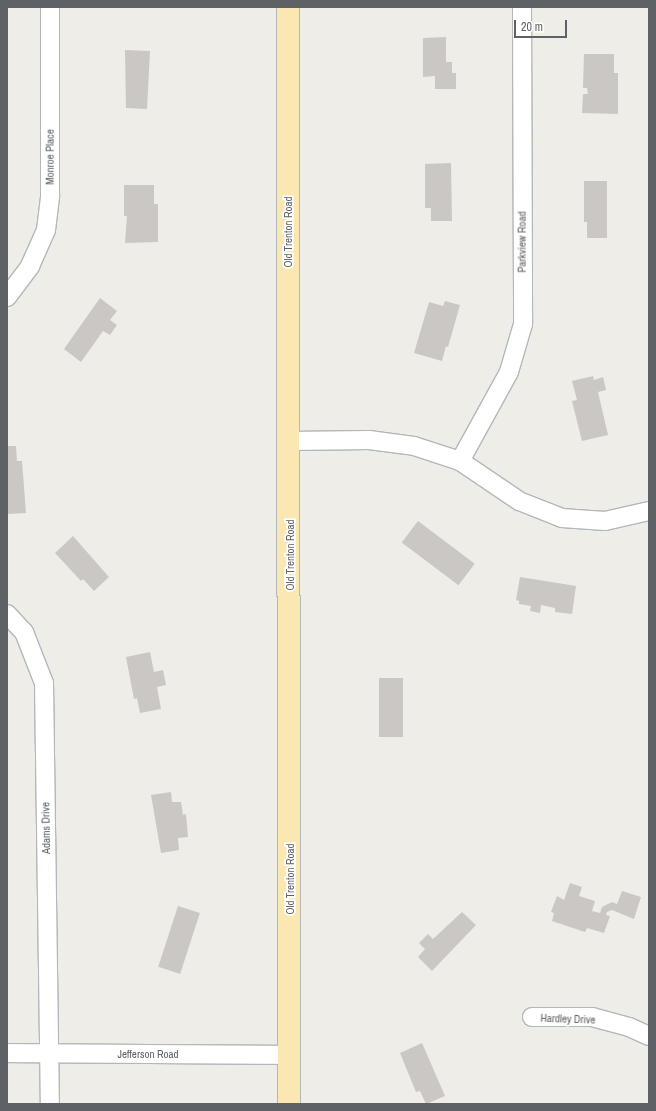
<!DOCTYPE html>
<style>
body{margin:0}
#map{position:relative;width:656px;height:1111px;overflow:hidden;background:#efede7;font-family:"Archivo Narrow",sans-serif}
div>[style]{position:absolute}
[style*='--x']{left:calc(var(--x)*1px);top:calc(var(--y)*1px);width:calc(var(--w)*1px);rotate:calc(var(--a)*1deg)}
.building>*{inset:0;background:#cbc7c4;transform-origin:0 0}
.roads{filter:drop-shadow(1px 0 #b4b7ba) drop-shadow(-1px 0 #b4b7ba) drop-shadow(0 1px #b4b7ba) drop-shadow(0 -1px #b4b7ba)}
.minor>*{height:18px;margin:-9px;padding:0 9px;transform-origin:9px;border-radius:9px;background:#fff}
.major>*{height:22px;margin:-11px;padding:0 11px;transform-origin:11px;border-radius:11px;background:#fae7b1}
span{translate:-50% -50%;white-space:nowrap;text-align:center;line-height:1.15;-webkit-text-stroke:3.5px #fff;paint-order:stroke}
.street-label{font-size:11px;color:#5e6266}
.frame{position:absolute;inset:0;border:8px solid #5e6266;pointer-events:none}
.scale{position:absolute;left:514px;top:20px;width:53px;height:18px;box-sizing:border-box;border:2px solid #5e6266;border-top:0;padding-left:5px;font-size:12px;line-height:14px;white-space:nowrap;color:#5e6266;-webkit-text-stroke:3px #fff;paint-order:stroke}
</style>
<div id="map">
<div class="building">
<i style="clip-path:polygon(446px 37px,446px 62px,452px 62px,452px 73px,456px 73px,456px 89px,435px 89px,435px 76px,423px 77px,423px 38px)"></i>
<i style="clip-path:polygon(125px 50px,150px 51px,147px 109px,126px 108px)"></i>
<i style="clip-path:polygon(584px 54px,614px 54px,614px 73px,618px 73px,618px 114px,582px 113px,583px 94px,588px 94px,587px 88px,583px 88px)"></i>
<i style="clip-path:polygon(451px 163px,452px 221px,431px 221px,431px 208px,425px 208px,425px 164px)"></i>
<i style="clip-path:polygon(584px 181px,607px 181px,607px 238px,587px 238px,587px 222px,584px 222px)"></i>
<i style="clip-path:polygon(124px 185px,154px 185px,154px 204px,158px 204px,158px 242px,125px 243px,127px 216px,124px 216px)"></i>
<i style="clip-path:polygon(100px 298px,117px 311px,110px 320px,117px 325px,110px 335px,103px 331px,81px 362px,64px 349px)"></i>
<i style="clip-path:polygon(445px 301px,460px 305px,448px 347px,446px 346px,442px 361px,414px 353px,429px 302px,443px 306px)"></i>
<i style="clip-path:polygon(593px 376px,594px 380px,603px 377px,606px 390px,598px 392px,608px 435px,582px 441px,572px 401px,577px 400px,572px 381px)"></i>
<i style="clip-path:polygon(7px 446px,16px 446px,17px 461px,22px 461px,26px 513px,7px 514px)"></i>
<i style="left:418px;top:521px;width:71px;height:27px;rotate:37deg"></i>
<i style="clip-path:polygon(73px 536px,109px 577px,94px 591px,83px 579px,81px 581px,55px 553px)"></i>
<i style="clip-path:polygon(520px 577px,576px 586px,572px 614px,555px 612px,555px 608px,541px 605px,540px 613px,530px 611px,531px 606px,519px 604px,519px 601px,516px 600px)"></i>
<i style="clip-path:polygon(150px 652px,154px 672px,163px 670px,166px 685px,157px 687px,161px 709px,140px 713px,137px 698px,134px 699px,126px 657px)"></i>
<i style="left:379px;top:678px;width:24px;height:59px"></i>
<i style="clip-path:polygon(171px 792px,172px 802px,181px 802px,183px 815px,186px 814px,188px 837px,178px 838px,179px 850px,161px 853px,151px 795px)"></i>
<i style="clip-path:polygon(570px 883px,582px 887px,579px 896px,595px 901px,592px 911px,600px 913px,602px 907px,612px 902px,617px 904px,622px 891px,641px 897px,634px 919px,612px 910px,607px 912px,606px 915px,610px 916px,604px 933px,587px 928px,585px 932px,552px 921px,554px 913px,551px 912px,557px 896px,564px 900px)"></i>
<i style="left:178px;top:906px;width:23px;height:64px;rotate:18deg"></i>
<i style="clip-path:polygon(462px 912px,476px 925px,432px 971px,418px 957px,425px 949px,419px 943px,428px 934px,433px 939px)"></i>
<i style="clip-path:polygon(422px 1043px,445px 1096px,426px 1104px,420px 1091px,416px 1092px,400px 1053px)"></i>
</div>
<div class="roads">
<div class="minor">
<i style="--x:522;--y:7;--w:317;--a:89.8"></i>
<i style="--x:523;--y:324;--w:50;--a:106.3"></i>
<i style="--x:509;--y:372;--w:102;--a:118.8"></i>
<i style="--x:460;--y:461;--w:71;--a:34.1"></i>
<i style="--x:519;--y:501;--w:46;--a:21.6"></i>
<i style="--x:562;--y:518;--w:43;--a:4"></i>
<i style="--x:605;--y:521;--w:45;--a:-12.8"></i>
<i style="--x:7;--y:297;--w:39;--a:-53"></i>
<i style="--x:30;--y:266;--w:39;--a:-66"></i>
<i style="--x:46;--y:230;--w:35;--a:-83"></i>
<i style="--x:50;--y:195;--w:188;--a:-90"></i>
<i style="--x:290;--y:441;--w:79;--a:-0.7"></i>
<i style="--x:369;--y:440;--w:45;--a:7.6"></i>
<i style="--x:414;--y:446;--w:48;--a:18.1"></i>
<i style="--x:7;--y:614;--w:25;--a:47"></i>
<i style="--x:24;--y:632;--w:55;--a:68.6"></i>
<i style="--x:44;--y:683;--w:421;--a:89.2"></i>
<i style="--x:532;--y:1017;--w:60;--a:0"></i>
<i style="--x:592;--y:1017;--w:38;--a:15"></i>
<i style="--x:629;--y:1027;--w:22;--a:24"></i>
<i style="--x:7;--y:1053;--w:283;--a:0.4"></i>
</div>
<div class="major">
<i style="--x:288;--y:7;--w:1097;--a:89.95"></i>
</div>
</div>
<div class="street-label">
<span style="left:50px;top:157px;rotate:-90deg">Monroe Place</span>
<span style="left:288px;top:232px;rotate:-90deg">Old Trenton Road</span>
<span style="left:522px;top:242px;rotate:-90deg">Parkview Road</span>
<span style="left:290px;top:555px;rotate:-90deg">Old Trenton Road</span>
<span style="left:46px;top:828px;rotate:-91deg">Adams Drive</span>
<span style="left:290px;top:879px;rotate:-90deg">Old Trenton Road</span>
<span style="left:568px;top:1019px;rotate:2deg">Hardley Drive</span>
<span style="left:148px;top:1054px">Jefferson Road</span>
</div>
<div class="frame"></div>
<div class="scale">20 m</div>
</div>
